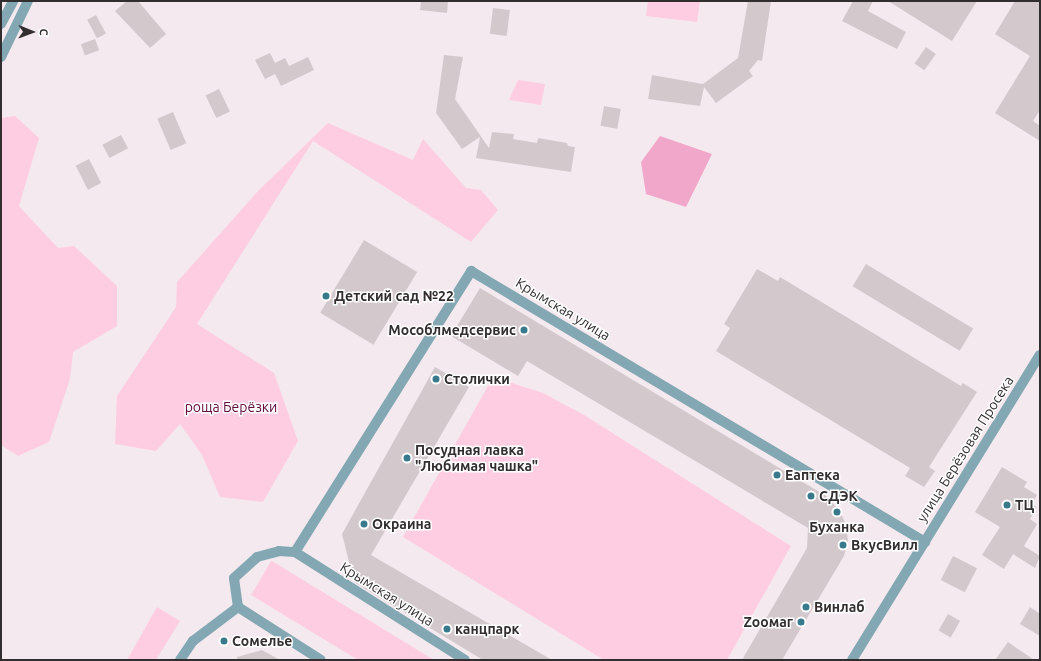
<!DOCTYPE html>
<meta charset="utf-8">
<style>
body{margin:0}
#map{position:relative;width:1041px;height:661px;overflow:hidden;background:#f4e9ee;font-family:Ubuntu,sans-serif}
div>[style]{position:absolute}
[style*='--x']{left:calc(var(--x)*1px);top:calc(var(--y)*1px);width:calc(var(--w)*1px);rotate:calc(var(--a)*1deg)}
.green>*{inset:0;background:#fecde2}
.water>*{inset:0;background:#f1a7c9}
.building>*{inset:0;background:#d3c9cd;transform-origin:0 0}
.minor>*{height:10px;margin:-5px;padding:0 5px;transform-origin:5px;border-radius:5px;background:#83a8b3}
.dots>*{width:11px;height:11px;translate:-50% -50%;box-sizing:border-box;border:2px solid #fff;border-radius:50%}
span{translate:-50% -50%;white-space:nowrap;text-align:center;line-height:1.15;-webkit-text-stroke:3px #fff;paint-order:stroke}
.poi-label{font-size:14px;color:#322e2f;font-weight:700}
.left{translate:0 -50%;text-align:left}
.right{translate:-100% -50%;text-align:right}
.street-label{font-size:14px;color:#322e2f}
.park-label{font-size:14px;color:#600a3e}
.frame{position:absolute;inset:0;border:2px solid #322e2f;pointer-events:none}
.north{position:absolute;left:12px;top:12px;width:40px;height:40px;-webkit-text-stroke:3px #fff;paint-order:stroke;rotate:91deg;font-size:11px;font-weight:700;line-height:16px;text-align:center;color:#322e2f}
.north::after{content:'';display:block;margin:auto;width:14px;height:18px;background:#322e2f;clip-path:polygon(50% 0,100% 100%,50% 72%,0 100%)}
</style>
<div id="map">
<div class="green">
<i style="clip-path:polygon(648px 1px,700px 1px,697px 22px,646px 16px)"></i>
<i style="clip-path:polygon(518px 80px,545px 84px,541px 105px,509px 100px)"></i>
<i style="clip-path:polygon(15px 116px,39px 138px,19px 206px,58px 248px,74px 246px,117px 286px,117px 326px,73px 352px,70px 379px,49px 442px,18px 456px,1px 445px,1px 118px)"></i>
<i style="clip-path:polygon(328px 123px,413px 160px,423px 139px,466px 188px,481px 190px,498px 210px,471px 242px,313px 141px,197px 324px,274px 373px,298px 441px,263px 502px,220px 497px,202px 455px,180px 424px,156px 451px,115px 444px,117px 396px,176px 307px,177px 282px,259px 190px)"></i>
<i style="clip-path:polygon(493px 377px,543px 393px,584px 415px,791px 546px,727px 660px,604px 660px,403px 537px)"></i>
<i style="clip-path:polygon(271px 561px,272px 561px,434px 660px,358px 660px,251px 595px)"></i>
<i style="clip-path:polygon(157px 607px,180px 621px,156px 660px,127px 660px)"></i>
</div>
<div class="water">
<i style="clip-path:polygon(660px 136px,712px 154px,686px 207px,646px 194px,641px 162px)"></i>
</div>
<div class="building">
<i style="clip-path:polygon(127px 1px,138px 1px,166px 34px,150px 48px,115px 11px)"></i>
<i style="clip-path:polygon(421px 1px,448px 1px,447px 13px,420px 10px)"></i>
<i style="clip-path:polygon(748px 1px,771px 1px,762px 61px,758px 60px,749px 71px,753px 76px,716px 103px,704px 87px,700px 106px,648px 99px,652px 75px,703px 84px,738px 58px)"></i>
<i style="clip-path:polygon(853px 1px,873px 1px,868px 11px,906px 32px,897px 49px,842px 21px)"></i>
<i style="clip-path:polygon(888px 1px,977px 1px,952px 41px)"></i>
<i style="clip-path:polygon(1015px 1px,1040px 1px,1040px 110px,1033px 121px,1040px 126px,1040px 141px,995px 113px,1030px 56px,995px 34px)"></i>
<i style="left:493px;top:8px;width:17px;height:26px;rotate:7deg"></i>
<i style="left:96px;top:15px;width:21px;height:10px;rotate:62deg"></i>
<i style="left:95px;top:39px;width:12px;height:15px;rotate:70deg"></i>
<i style="left:926px;top:47px;width:12px;height:20px;rotate:35deg"></i>
<i style="clip-path:polygon(270px 53px,275px 63px,285px 58px,289px 66px,308px 57px,314px 70px,281px 86px,275px 74px,265px 79px,255px 60px)"></i>
<i style="clip-path:polygon(444px 55px,463px 57px,455px 99px,489px 148px,492px 132px,514px 134px,513px 139px,537px 143px,538px 138px,567px 143px,568px 146px,575px 147px,571px 172px,476px 158px,480px 137px,462px 149px,436px 113px)"></i>
<i style="left:219px;top:89px;width:25px;height:15px;rotate:64deg"></i>
<i style="left:604px;top:106px;width:17px;height:20px;rotate:10deg"></i>
<i style="left:173px;top:112px;width:34px;height:17px;rotate:67deg"></i>
<i style="left:121px;top:135px;width:15px;height:21px;rotate:62deg"></i>
<i style="left:89px;top:159px;width:27px;height:15px;rotate:63deg"></i>
<i style="left:364px;top:240px;width:62px;height:85px;rotate:31deg"></i>
<i style="left:866px;top:264px;width:125px;height:26px;rotate:31deg"></i>
<i style="clip-path:polygon(757px 269px,778px 281px,780px 277px,961px 386px,963px 383px,977px 392px,929px 467px,935px 471px,924px 487px,905px 476px,910px 468px,716px 351px,730px 328px,724px 324px)"></i>
<i style="clip-path:polygon(480px 288px,826px 496px,840px 511px,846px 525px,848px 541px,844px 556px,782px 660px,742px 660px,807px 548px,808px 528px,527px 361px,518px 376px,451px 336px)"></i>
<i style="clip-path:polygon(435px 367px,469px 387px,371px 555px,552px 660px,483px 660px,354px 582px,342px 534px)"></i>
<i style="clip-path:polygon(1002px 467px,1027px 482px,1024px 487px,1037px 495px,1032px 504px,1037px 507px,1030px 519px,1037px 524px,1024px 546px,1040px 556px,1035px 568px,1013px 554px,1004px 569px,982px 555px,1000px 527px,975px 512px)"></i>
<i style="left:953px;top:556px;width:27px;height:27px;rotate:27deg"></i>
<i style="clip-path:polygon(1030px 607px,1040px 614px,1040px 636px,1020px 624px)"></i>
<i style="left:948px;top:614px;width:14px;height:19px;rotate:30deg"></i>
<i style="clip-path:polygon(1008px 642px,1034px 660px,995px 660px)"></i>
<i style="clip-path:polygon(262px 650px,280px 660px,237px 660px,237px 657px)"></i>
</div>
<div class="minor">
<i style="--x:1;--y:24;--w:26;--a:-62"></i>
<i style="--x:1;--y:57;--w:62;--a:-64.3"></i>
<i style="--x:295;--y:552;--w:332;--a:-57.9"></i>
<i style="--x:471;--y:271;--w:529;--a:30.83"></i>
<i style="--x:238;--y:607;--w:29;--a:-98"></i>
<i style="--x:234;--y:578;--w:31;--a:-42"></i>
<i style="--x:257;--y:557;--w:23;--a:-15"></i>
<i style="--x:279;--y:551;--w:16;--a:4"></i>
<i style="--x:295;--y:552;--w:201;--a:32.4"></i>
<i style="--x:238;--y:607;--w:98;--a:32.6"></i>
<i style="--x:180;--y:660;--w:23;--a:-56"></i>
<i style="--x:193;--y:641;--w:56;--a:-37.1"></i>
<i style="--x:852;--y:660;--w:358;--a:-58.4"></i>
</div>
<div class="dots">
<i style="left:326px;top:296px;background:#387a8c"></i>
<i style="left:524px;top:330px;background:#387a8c"></i>
<i style="left:436px;top:379px;background:#387a8c"></i>
<i style="left:407px;top:458px;background:#387a8c"></i>
<i style="left:777px;top:475px;background:#387a8c"></i>
<i style="left:811px;top:496px;background:#387a8c"></i>
<i style="left:1007px;top:505px;background:#387a8c"></i>
<i style="left:837px;top:512px;background:#387a8c"></i>
<i style="left:364px;top:524px;background:#387a8c"></i>
<i style="left:843px;top:545px;background:#387a8c"></i>
<i style="left:806px;top:607px;background:#387a8c"></i>
<i style="left:801px;top:622px;background:#387a8c"></i>
<i style="left:447px;top:629px;background:#387a8c"></i>
<i style="left:224px;top:641px;background:#387a8c"></i>
</div>
<div class="poi-label">
<span class="left" style="left:334px;top:296px">Детский сад №22</span>
<span class="right" style="left:516px;top:330px">Мособлмедсервис</span>
<span class="left" style="left:444px;top:379px">Столички</span>
<span class="left" style="left:415px;top:458px">Посудная лавка<br>"Любимая чашка"</span>
<span class="left" style="left:785px;top:475px">Еаптека</span>
<span class="left" style="left:819px;top:496px">СДЭК</span>
<span class="left" style="left:1015px;top:505px">ТЦ</span>
<span class="left" style="left:372px;top:524px">Окраина</span>
<span style="left:837px;top:527px">Буханка</span>
<span class="left" style="left:851px;top:545px">ВкусВилл</span>
<span class="left" style="left:814px;top:607px">Винлаб</span>
<span class="right" style="left:793px;top:622px">Zooмаг</span>
<span class="left" style="left:455px;top:629px">канцпарк</span>
<span class="left" style="left:232px;top:641px">Сомелье</span>
</div>
<div class="street-label">
<span style="left:563px;top:309px;rotate:31deg">Крымская улица</span>
<span style="left:965px;top:449px;rotate:-58deg">улица Берёзовая Просека</span>
<span style="left:387px;top:594px;rotate:32deg">Крымская улица</span>
</div>
<div class="park-label">
<span style="left:231px;top:407px">роща Берёзки</span>
</div>
<div class="frame"></div>
<div class="north">С</div>
</div>
